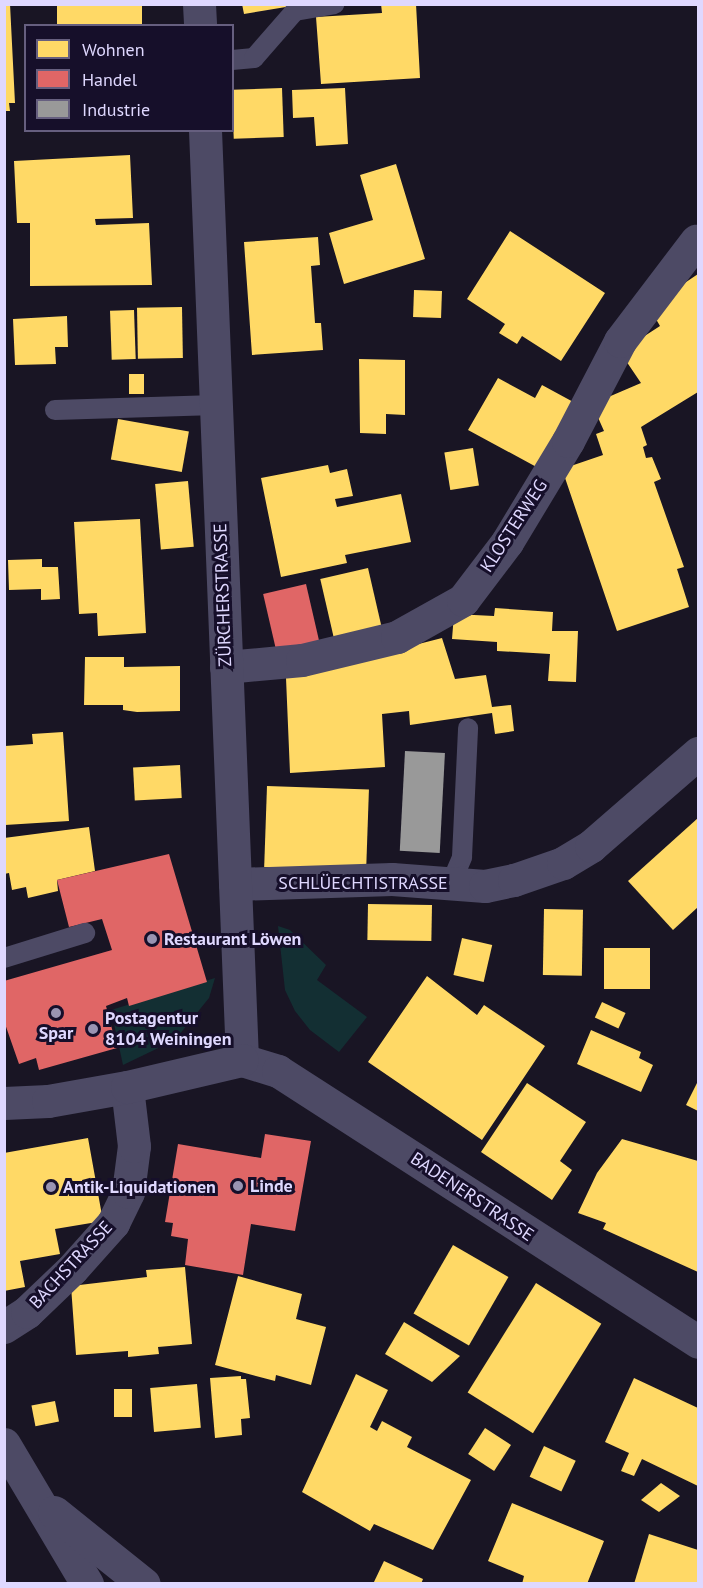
<!DOCTYPE html>
<meta charset="utf-8">
<style>
body{margin:0}
#map{position:relative;width:703px;height:1588px;overflow:hidden;background:#191524;font-family:"PT Sans",sans-serif}
div>[style]{position:absolute}
[style*='--x']{left:calc(var(--x)*1px);top:calc(var(--y)*1px);width:calc(var(--w)*1px);rotate:calc(var(--a)*1deg)}
.green>*{inset:0;background:#132f33}
.homes>*{inset:0;background:#ffd966;transform-origin:0 0}
.shops>*{inset:0;background:#e06666;transform-origin:0 0}
.industry>*{inset:0;background:#999;transform-origin:0 0}
.service>*{height:20px;margin:-10px;padding:0 10px;transform-origin:10px;border-radius:10px;background:#4d4a65}
.minor>*{height:33px;margin:-16.5px;padding:0 16.5px;transform-origin:16.5px;border-radius:16.5px;background:#4d4a65}
.tertiary>*{height:33px;margin:-16.5px;padding:0 16.5px;transform-origin:16.5px;border-radius:16.5px;background:#4d4a65}
.dots>*{width:16px;height:16px;translate:-50% -50%;box-sizing:border-box;border:3px solid #160f2a;border-radius:50%}
span{translate:-50% -50%;white-space:nowrap;text-align:center;line-height:1.15;-webkit-text-stroke:6px #160f2a;paint-order:stroke}
.street-label{font-size:18px;color:#dfd8ff}
.poi-label{font-size:18px;color:#dfd8ff;font-weight:700}
.left{translate:0 -50%;text-align:left}
.frame{position:absolute;inset:0;border:6px solid #dfd8ff;pointer-events:none}
.legend{position:absolute;left:24px;top:24px;width:210px;height:108px;box-sizing:border-box;background:#160f2a;border:2px solid #665f7f;margin:0;padding:8px 10px;list-style:none;font-size:18px;color:#dfd8ff}
.legend li{display:flex;align-items:center;gap:12px;height:30px}
.legend b{width:30px;border:2px solid #665f7f}
</style>
<div id="map">
<div class="green">
<i style="clip-path:polygon(278px 926px,290px 930px,326px 965px,317px 980px,367px 1017px,339px 1052px,310px 1030px,295px 1011px,285px 990px)"></i>
<i style="clip-path:polygon(215px 978px,209px 998px,175px 1040px,123px 1065px,111px 1010px)"></i>
</div>
<div class="homes">
<i style="clip-path:polygon(4px 4px,10px 4px,15px 103px,9px 103px,10px 111px,4px 111px)"></i>
<i style="left:57px;top:4px;width:85px;height:22px"></i>
<i style="clip-path:polygon(242px 4px,292px 4px,292px 6px,244px 14px)"></i>
<i style="clip-path:polygon(381px 4px,416px 4px,420px 78px,321px 84px,316px 17px,382px 13px)"></i>
<i style="left:282px;top:88px;width:49px;height:50px;rotate:88deg"></i>
<i style="clip-path:polygon(345px 88px,348px 144px,316px 146px,314px 117px,293px 118px,292px 90px)"></i>
<i style="clip-path:polygon(130px 155px,133px 218px,95px 219px,96px 225px,149px 223px,152px 285px,30px 286px,30px 223px,17px 223px,14px 161px)"></i>
<i style="clip-path:polygon(396px 164px,425px 259px,344px 284px,329px 233px,373px 220px,360px 175px)"></i>
<i style="clip-path:polygon(510px 231px,605px 293px,561px 361px,522px 336px,517px 344px,499px 333px,505px 324px,467px 299px)"></i>
<i style="clip-path:polygon(318px 237px,320px 265px,311px 266px,315px 323px,321px 323px,323px 350px,252px 355px,244px 242px)"></i>
<i style="clip-path:polygon(698px 274px,698px 392px,641px 427px,647px 445px,643px 447px,646px 458px,652px 457px,661px 479px,654px 482px,684px 567px,677px 569px,689px 607px,617px 631px,562px 469px,603px 455px,596px 434px,604px 431px,592px 404px,641px 383px,620px 352px,660px 326px,649px 307px)"></i>
<i style="left:414px;top:290px;width:28px;height:27px;rotate:2deg"></i>
<i style="left:182px;top:307px;width:51px;height:45px;rotate:89deg"></i>
<i style="left:134px;top:310px;width:49px;height:24px;rotate:88deg"></i>
<i style="clip-path:polygon(67px 316px,68px 347px,55px 347px,56px 364px,15px 365px,13px 319px)"></i>
<i style="clip-path:polygon(359px 359px,405px 360px,405px 415px,386px 414px,386px 434px,360px 433px)"></i>
<i style="left:129px;top:374px;width:15px;height:20px"></i>
<i style="clip-path:polygon(498px 378px,535px 398px,542px 385px,577px 404px,542px 470px,468px 430px)"></i>
<i style="left:118px;top:419px;width:72px;height:41px;rotate:10deg"></i>
<i style="left:473px;top:448px;width:38px;height:29px;rotate:81deg"></i>
<i style="clip-path:polygon(328px 465px,330px 473px,347px 469px,353px 496px,335px 499px,337px 507px,401px 494px,411px 542px,345px 555px,347px 563px,281px 577px,261px 478px)"></i>
<i style="left:188px;top:481px;width:66px;height:33px;rotate:85deg"></i>
<i style="clip-path:polygon(140px 519px,146px 633px,98px 636px,97px 613px,79px 614px,74px 522px)"></i>
<i style="clip-path:polygon(42px 559px,42px 567px,58px 567px,60px 599px,41px 600px,41px 589px,9px 590px,8px 560px)"></i>
<i style="left:368px;top:568px;width:62px;height:49px;rotate:77deg"></i>
<i style="clip-path:polygon(495px 608px,553px 612px,552px 631px,578px 631px,576px 682px,548px 681px,550px 654px,497px 651px,497px 642px,452px 639px,454px 614px,494px 616px)"></i>
<i style="clip-path:polygon(442px 638px,455px 679px,486px 675px,492px 707px,511px 705px,514px 731px,495px 734px,492px 713px,410px 725px,409px 711px,382px 714px,385px 767px,290px 773px,286px 678px)"></i>
<i style="clip-path:polygon(85px 657px,124px 657px,124px 667px,180px 666px,180px 711px,137px 712px,123px 710px,123px 705px,84px 705px)"></i>
<i style="clip-path:polygon(63px 732px,69px 821px,5px 825px,5px 746px,33px 744px,32px 734px)"></i>
<i style="left:180px;top:765px;width:33px;height:47px;rotate:87deg"></i>
<i style="left:267px;top:786px;width:102px;height:81px;rotate:2deg"></i>
<i style="clip-path:polygon(698px 818px,698px 907px,673px 930px,628px 881px)"></i>
<i style="clip-path:polygon(89px 827px,95px 871px,57px 880px,58px 891px,28px 898px,26px 887px,12px 890px,9px 873px,4px 874px,4px 838px)"></i>
<i style="left:368px;top:904px;width:64px;height:36px;rotate:1deg"></i>
<i style="left:544px;top:909px;width:39px;height:66px;rotate:1deg"></i>
<i style="left:462px;top:938px;width:31px;height:38px;rotate:13deg"></i>
<i style="left:604px;top:948px;width:46px;height:41px"></i>
<i style="clip-path:polygon(427px 976px,477px 1015px,484px 1005px,545px 1046px,482px 1140px,368px 1062px)"></i>
<i style="left:602px;top:1002px;width:26px;height:17px;rotate:25deg"></i>
<i style="clip-path:polygon(591px 1030px,641px 1052px,639px 1058px,653px 1065px,641px 1092px,577px 1064px)"></i>
<i style="clip-path:polygon(698px 1081px,698px 1111px,686px 1105px)"></i>
<i style="clip-path:polygon(527px 1083px,586px 1122px,560px 1161px,572px 1170px,552px 1200px,481px 1152px)"></i>
<i style="clip-path:polygon(88px 1138px,103px 1221px,55px 1229px,60px 1254px,20px 1261px,25px 1287px,4px 1291px,4px 1153px)"></i>
<i style="clip-path:polygon(622px 1139px,698px 1161px,698px 1272px,603px 1229px,606px 1223px,578px 1213px,597px 1173px)"></i>
<i style="left:453px;top:1245px;width:64px;height:79px;rotate:30deg"></i>
<i style="clip-path:polygon(185px 1267px,192px 1344px,158px 1347px,159px 1354px,128px 1357px,128px 1351px,76px 1355px,71px 1286px,147px 1277px,146px 1270px)"></i>
<i style="clip-path:polygon(238px 1276px,302px 1294px,296px 1319px,326px 1327px,311px 1385px,276px 1375px,275px 1381px,215px 1365px)"></i>
<i style="left:536px;top:1283px;width:77px;height:129px;rotate:32deg"></i>
<i style="clip-path:polygon(404px 1322px,460px 1356px,432px 1382px,385px 1354px)"></i>
<i style="clip-path:polygon(356px 1374px,388px 1390px,370px 1427px,377px 1431px,382px 1421px,412px 1437px,407px 1447px,471px 1480px,433px 1550px,374px 1524px,370px 1531px,302px 1492px)"></i>
<i style="clip-path:polygon(241px 1376px,241px 1379px,246px 1379px,250px 1418px,241px 1419px,242px 1435px,215px 1438px,210px 1378px)"></i>
<i style="clip-path:polygon(634px 1378px,698px 1408px,698px 1486px,642px 1459px,634px 1476px,621px 1471px,629px 1453px,605px 1442px)"></i>
<i style="left:197px;top:1384px;width:44px;height:47px;rotate:85deg"></i>
<i style="left:114px;top:1389px;width:18px;height:28px"></i>
<i style="left:55px;top:1401px;width:21px;height:24px;rotate:79deg"></i>
<i style="left:485px;top:1428px;width:31px;height:31px;rotate:33deg"></i>
<i style="left:544px;top:1446px;width:35px;height:34px;rotate:25deg"></i>
<i style="clip-path:polygon(661px 1483px,680px 1496px,659px 1512px,641px 1500px)"></i>
<i style="clip-path:polygon(512px 1503px,604px 1541px,587px 1584px,522px 1584px,524px 1576px,488px 1561px)"></i>
<i style="clip-path:polygon(649px 1534px,698px 1550px,698px 1584px,634px 1584px)"></i>
<i style="clip-path:polygon(384px 1561px,423px 1579px,421px 1584px,373px 1584px)"></i>
</div>
<div class="shops">
<i style="left:306px;top:584px;width:62px;height:44px;rotate:77deg"></i>
<i style="clip-path:polygon(169px 854px,207px 982px,129px 1006px,127px 998px,106px 1006px,117px 1048px,39px 1070px,36px 1058px,19px 1064px,4px 1021px,4px 981px,112px 950px,102px 919px,69px 927px,57px 880px)"></i>
<i style="clip-path:polygon(265px 1134px,311px 1141px,295px 1231px,251px 1224px,243px 1275px,185px 1265px,188px 1239px,171px 1236px,173px 1223px,165px 1222px,178px 1144px,261px 1158px)"></i>
</div>
<div class="industry">
<i style="left:405px;top:751px;width:40px;height:100px;rotate:3deg"></i>
</div>
<div class="service">
<i style="--x:232;--y:60;--w:22;--a:-5"></i>
<i style="--x:254;--y:58;--w:62;--a:-48.9"></i>
<i style="--x:295;--y:11;--w:40;--a:-10"></i>
<i style="--x:55;--y:410;--w:161;--a:-1.8"></i>
<i style="--x:452;--y:881;--w:26;--a:-67"></i>
<i style="--x:462;--y:857;--w:129;--a:-87.3"></i>
<i style="--x:4;--y:958;--w:85;--a:-17.2"></i>
</div>
<div class="minor">
<i style="--x:226;--y:667;--w:76;--a:-5.3"></i>
<i style="--x:302;--y:660;--w:98;--a:-13.6"></i>
<i style="--x:397;--y:637;--w:76;--a:-29.3"></i>
<i style="--x:463;--y:600;--w:73;--a:-52.8"></i>
<i style="--x:507;--y:542;--w:118;--a:-58.9"></i>
<i style="--x:568;--y:441;--w:113;--a:-62.5"></i>
<i style="--x:620;--y:341;--w:126;--a:-52.8"></i>
<i style="--x:235;--y:884;--w:157;--a:-1.8"></i>
<i style="--x:392;--y:879;--w:93;--a:4.3"></i>
<i style="--x:485;--y:886;--w:30;--a:-12"></i>
<i style="--x:514;--y:880;--w:52;--a:-19.1"></i>
<i style="--x:563;--y:863;--w:33;--a:-31"></i>
<i style="--x:591;--y:846;--w:142;--a:-41"></i>
<i style="--x:4;--y:1327;--w:27;--a:-33"></i>
<i style="--x:27;--y:1312;--w:62;--a:-43.7"></i>
<i style="--x:72;--y:1269;--w:62;--a:-48.3"></i>
<i style="--x:113;--y:1223;--w:34;--a:-64"></i>
<i style="--x:128;--y:1192;--w:46;--a:-82.6"></i>
<i style="--x:134;--y:1146;--w:59;--a:-96.8"></i>
<i style="--x:4;--y:1444;--w:163;--a:59.3"></i>
<i style="--x:54;--y:1512;--w:115;--a:38.7"></i>
</div>
<div class="tertiary">
<i style="--x:199;--y:4;--w:22;--a:87"></i>
<i style="--x:205;--y:130;--w:931;--a:87.72"></i>
<i style="--x:242;--y:1060;--w:38;--a:17"></i>
<i style="--x:278;--y:1071;--w:500;--a:32.8"></i>
<i style="--x:4;--y:1103;--w:44;--a:-2.6"></i>
<i style="--x:48;--y:1101;--w:80;--a:-10"></i>
<i style="--x:127;--y:1087;--w:118;--a:-13.2"></i>
</div>
<div class="dots">
<i style="left:152px;top:939px;background:#9a94b2"></i>
<i style="left:56px;top:1013px;background:#9a94b2"></i>
<i style="left:93px;top:1029px;background:#9a94b2"></i>
<i style="left:238px;top:1186px;background:#9a94b2"></i>
<i style="left:51px;top:1187px;background:#9a94b2"></i>
</div>
<div class="street-label">
<span style="left:514px;top:526px;rotate:-57deg">KLOSTERWEG</span>
<span style="left:223px;top:595px;rotate:-92deg">ZÜRCHERSTRASSE</span>
<span style="left:363px;top:883px">SCHLÜECHTISTRASSE</span>
<span style="left:472px;top:1197px;rotate:34deg">BADENERSTRASSE</span>
<span style="left:71px;top:1265px;rotate:-47deg">BACHSTRASSE</span>
</div>
<div class="poi-label">
<span class="left" style="left:164px;top:939px">Restaurant Löwen</span>
<span class="left" style="left:105px;top:1029px">Postagentur<br>8104 Weiningen</span>
<span style="left:56px;top:1033px">Spar</span>
<span class="left" style="left:250px;top:1186px">Linde</span>
<span class="left" style="left:63px;top:1187px">Antik-Liquidationen</span>
</div>
<div class="frame"></div>
<ul class="legend">
<li><b style="height:16px;background:#ffd966"></b>Wohnen</li>
<li><b style="height:16px;background:#e06666"></b>Handel</li>
<li><b style="height:16px;background:#999"></b>Industrie</li>
</ul>
</div>
